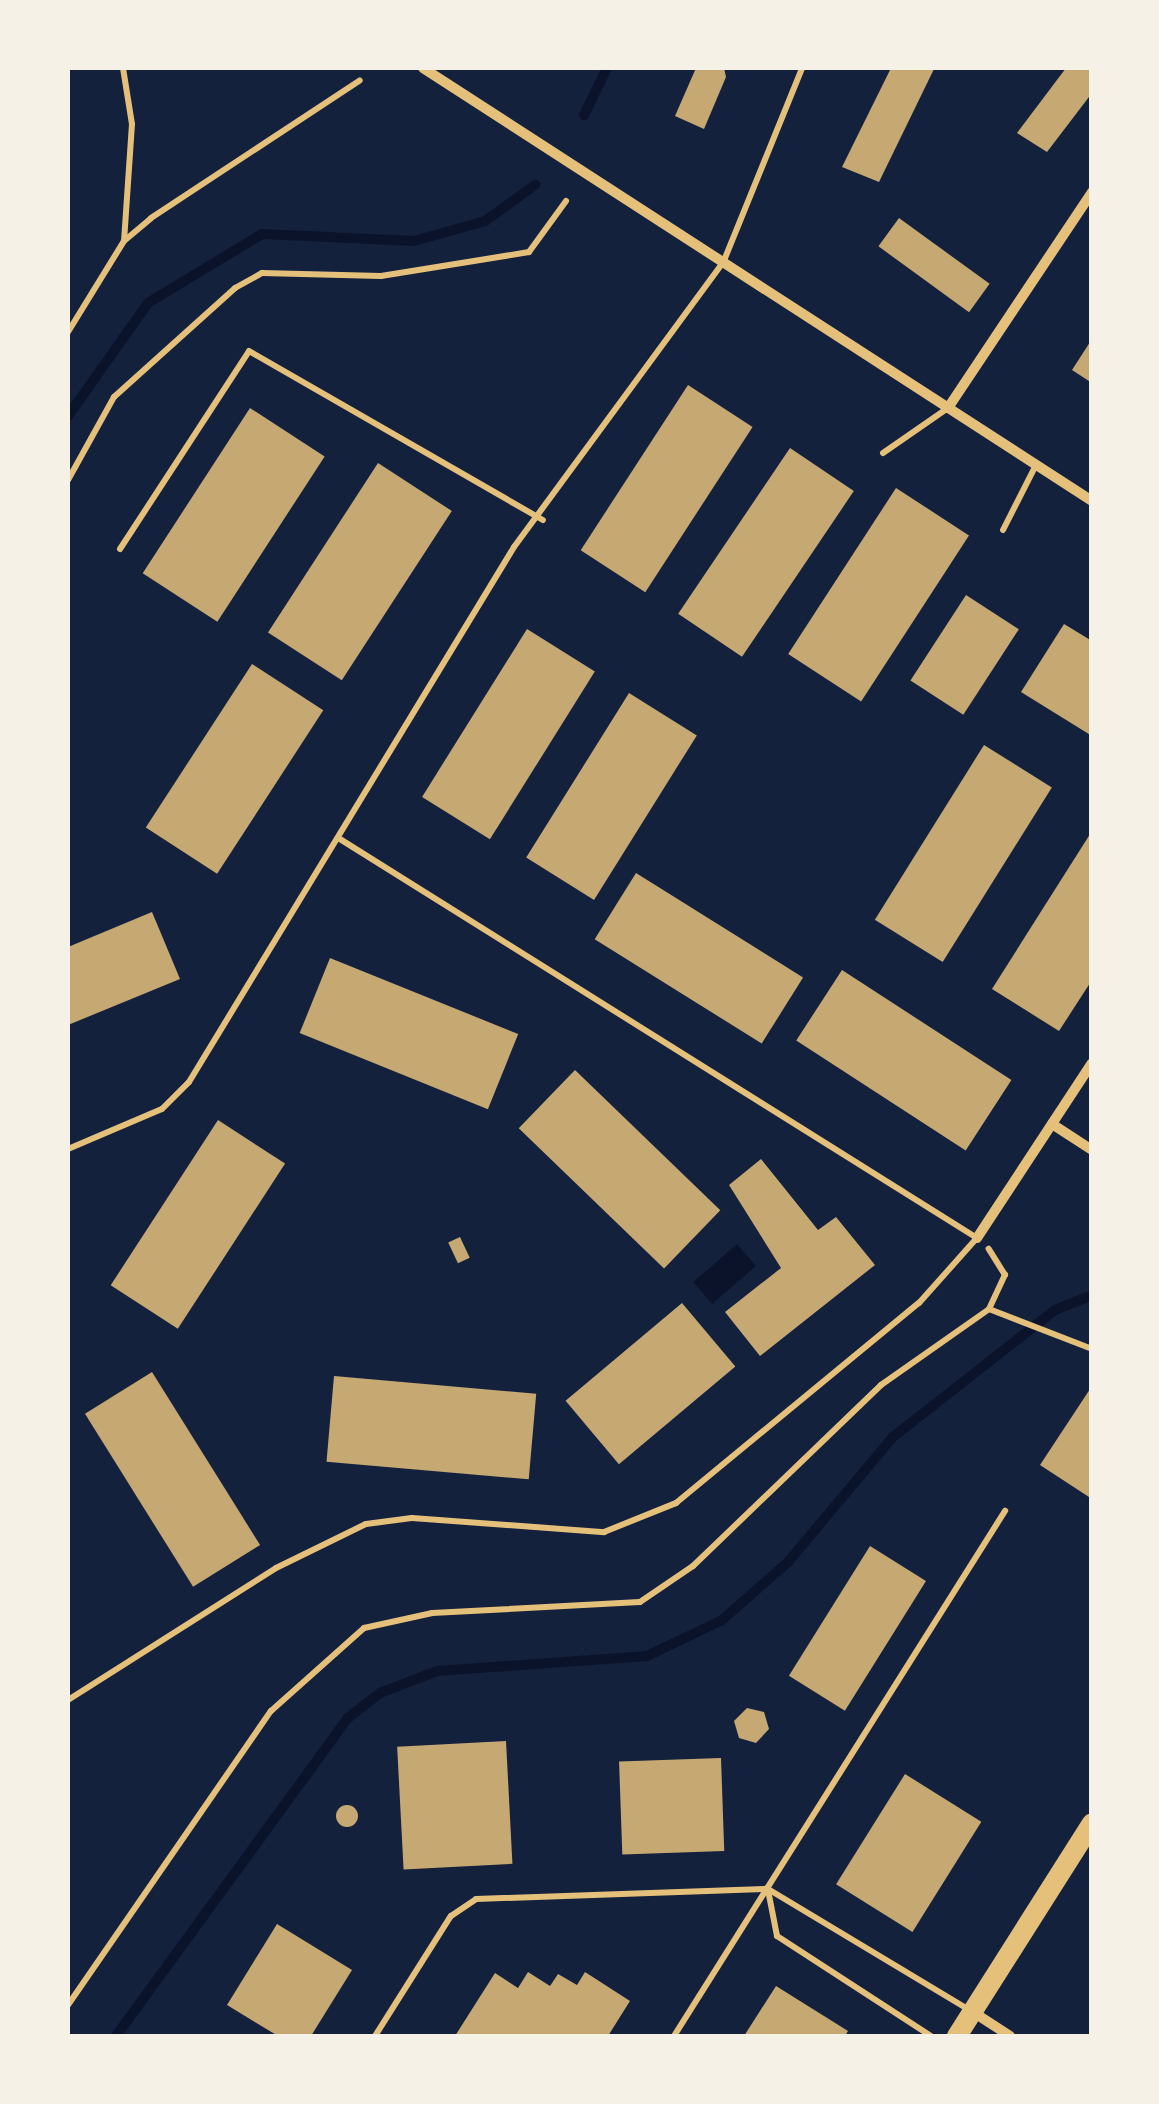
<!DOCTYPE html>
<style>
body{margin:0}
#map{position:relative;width:1159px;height:2104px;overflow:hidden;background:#14213d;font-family:Roboto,sans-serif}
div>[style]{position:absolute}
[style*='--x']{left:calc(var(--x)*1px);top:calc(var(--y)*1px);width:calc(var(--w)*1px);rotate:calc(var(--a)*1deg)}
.water>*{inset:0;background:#0b132b;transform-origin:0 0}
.stream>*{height:10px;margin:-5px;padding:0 5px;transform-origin:5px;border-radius:5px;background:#0b132b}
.building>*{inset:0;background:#c6a872;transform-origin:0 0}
.round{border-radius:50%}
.path>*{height:6px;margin:-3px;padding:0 3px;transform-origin:3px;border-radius:3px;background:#e5c07b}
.service>*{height:6px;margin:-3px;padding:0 3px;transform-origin:3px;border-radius:3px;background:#e5c07b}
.minor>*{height:10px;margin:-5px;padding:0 5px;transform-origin:5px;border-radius:5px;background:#e5c07b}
.primary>*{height:20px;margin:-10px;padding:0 10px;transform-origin:10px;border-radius:10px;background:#e5c07b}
span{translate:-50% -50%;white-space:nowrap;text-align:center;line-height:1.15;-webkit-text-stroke:8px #f6f1e7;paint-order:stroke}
.frame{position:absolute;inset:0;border:70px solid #f6f1e7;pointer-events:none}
</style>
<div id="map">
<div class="water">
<i style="left:737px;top:1244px;width:29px;height:58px;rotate:49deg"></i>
</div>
<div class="stream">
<i style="--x:584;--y:115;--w:52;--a:-63.9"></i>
<i style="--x:68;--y:416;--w:138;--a:-54.7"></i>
<i style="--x:148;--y:303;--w:133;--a:-31.2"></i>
<i style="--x:262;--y:234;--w:152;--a:2.6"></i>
<i style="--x:414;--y:241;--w:74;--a:-15.7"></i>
<i style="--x:485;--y:221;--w:62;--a:-35.8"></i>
<i style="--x:116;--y:2036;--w:394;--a:-53.9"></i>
<i style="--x:348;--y:1718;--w:41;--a:-38"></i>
<i style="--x:380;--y:1693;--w:61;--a:-21.1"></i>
<i style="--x:437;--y:1671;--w:211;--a:-4.1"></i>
<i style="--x:647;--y:1656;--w:83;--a:-25.6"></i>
<i style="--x:722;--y:1620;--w:88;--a:-41.3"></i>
<i style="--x:788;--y:1562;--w:163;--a:-50"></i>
<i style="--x:893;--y:1437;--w:206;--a:-38.1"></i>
<i style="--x:1055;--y:1310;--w:40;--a:-22"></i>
</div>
<div class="building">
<i style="clip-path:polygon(696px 68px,724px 68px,726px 77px,704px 129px,675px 116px)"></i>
<i style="clip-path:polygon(891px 68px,934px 69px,879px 182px,842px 167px)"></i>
<i style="clip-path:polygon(1066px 68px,1092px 68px,1092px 93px,1047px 152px,1017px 133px)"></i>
<i style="left:899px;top:218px;width:112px;height:35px;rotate:36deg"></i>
<i style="clip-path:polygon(1092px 339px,1092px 383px,1072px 370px)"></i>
<i style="left:688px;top:385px;width:77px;height:197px;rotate:33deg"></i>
<i style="left:250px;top:408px;width:89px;height:197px;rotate:33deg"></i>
<i style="left:790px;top:448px;width:77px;height:200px;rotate:34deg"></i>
<i style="left:378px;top:463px;width:88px;height:202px;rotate:33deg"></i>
<i style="left:896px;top:488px;width:87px;height:198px;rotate:33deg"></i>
<i style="left:966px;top:595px;width:63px;height:102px;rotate:33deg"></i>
<i style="clip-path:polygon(1064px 624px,1092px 641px,1092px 736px,1021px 692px)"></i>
<i style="left:527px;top:629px;width:80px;height:198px;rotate:32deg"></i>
<i style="left:252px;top:664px;width:85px;height:195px;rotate:33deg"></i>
<i style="left:629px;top:693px;width:80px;height:194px;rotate:32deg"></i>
<i style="left:984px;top:745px;width:80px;height:206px;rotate:32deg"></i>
<i style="clip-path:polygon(1092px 831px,1092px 980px,1059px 1031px,992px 989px)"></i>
<i style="left:636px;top:873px;width:197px;height:78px;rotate:32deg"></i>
<i style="clip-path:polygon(152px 912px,180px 979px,68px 1025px,68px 947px)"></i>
<i style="left:330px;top:958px;width:203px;height:81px;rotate:22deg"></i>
<i style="left:842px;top:970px;width:202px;height:84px;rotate:33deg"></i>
<i style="left:575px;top:1070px;width:202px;height:81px;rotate:44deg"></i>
<i style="left:218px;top:1120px;width:80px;height:197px;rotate:33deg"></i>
<i style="clip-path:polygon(761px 1159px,818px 1230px,836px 1217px,875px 1265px,760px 1356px,725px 1312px,781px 1268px,729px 1185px)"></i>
<i style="left:460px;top:1237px;width:23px;height:13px;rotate:65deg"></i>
<i style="left:682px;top:1303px;width:83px;height:152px;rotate:50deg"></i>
<i style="left:152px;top:1372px;width:204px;height:79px;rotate:58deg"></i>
<i style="left:334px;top:1376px;width:203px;height:86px;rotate:5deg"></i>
<i style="clip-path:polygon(1092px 1386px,1092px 1499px,1040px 1465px)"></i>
<i style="left:870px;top:1546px;width:66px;height:153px;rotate:32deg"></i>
<i style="clip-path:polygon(747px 1708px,764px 1712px,769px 1729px,756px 1743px,739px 1738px,734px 1721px)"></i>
<i style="left:506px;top:1741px;width:123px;height:109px;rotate:87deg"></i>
<i style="left:721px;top:1758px;width:93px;height:102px;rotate:88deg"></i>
<i style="left:905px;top:1774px;width:90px;height:130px;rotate:32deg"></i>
<i class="round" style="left:336px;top:1805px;width:22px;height:22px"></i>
<i style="clip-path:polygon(277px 1924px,352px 1970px,311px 2036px,278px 2036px,227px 2005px)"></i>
<i style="clip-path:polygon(528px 1972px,550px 1986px,558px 1974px,577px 1985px,585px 1972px,630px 2001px,608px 2036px,455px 2036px,495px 1973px,518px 1988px)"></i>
<i style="clip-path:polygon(776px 1986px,848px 2031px,845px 2036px,744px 2036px)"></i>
</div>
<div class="path">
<i style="--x:123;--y:68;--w:57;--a:80.9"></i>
<i style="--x:132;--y:124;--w:116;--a:93.9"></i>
<i style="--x:68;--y:332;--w:107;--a:-58.4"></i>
<i style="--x:124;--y:241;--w:35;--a:-40"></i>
<i style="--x:151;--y:218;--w:250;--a:-33.4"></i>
<i style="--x:68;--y:480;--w:95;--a:-61"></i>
<i style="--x:114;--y:397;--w:163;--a:-42"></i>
<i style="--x:235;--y:288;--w:31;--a:-29"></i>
<i style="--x:262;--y:273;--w:119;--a:1.4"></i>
<i style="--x:381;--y:276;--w:150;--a:-9.2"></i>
<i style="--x:529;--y:252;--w:63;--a:-54"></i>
<i style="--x:989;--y:1309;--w:38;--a:-65"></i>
<i style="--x:1005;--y:1275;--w:31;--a:-122"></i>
<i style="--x:68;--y:2005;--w:357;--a:-55.4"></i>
<i style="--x:271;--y:1711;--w:125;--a:-41.7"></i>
<i style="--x:364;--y:1628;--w:70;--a:-12.4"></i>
<i style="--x:432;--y:1613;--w:208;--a:-3"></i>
<i style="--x:640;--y:1602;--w:64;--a:-34.2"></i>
<i style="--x:693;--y:1566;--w:261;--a:-43.9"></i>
<i style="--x:881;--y:1385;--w:132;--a:-35.1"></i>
<i style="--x:989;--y:1309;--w:110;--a:21.2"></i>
</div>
<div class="service">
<i style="--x:883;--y:453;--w:79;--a:-34.7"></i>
<i style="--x:1003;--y:530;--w:73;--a:-63.1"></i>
<i style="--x:120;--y:549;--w:236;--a:-56.9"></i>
<i style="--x:249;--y:351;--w:339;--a:29.9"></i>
<i style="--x:68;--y:1149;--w:102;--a:-23.1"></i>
<i style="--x:162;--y:1109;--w:38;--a:-45"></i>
<i style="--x:189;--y:1082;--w:626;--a:-58.72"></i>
<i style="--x:514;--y:547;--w:353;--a:-53.7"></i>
<i style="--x:723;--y:263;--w:210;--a:-67.9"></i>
<i style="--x:68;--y:1700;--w:246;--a:-32.4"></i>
<i style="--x:276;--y:1568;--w:100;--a:-26.1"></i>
<i style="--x:366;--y:1524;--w:46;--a:-7.4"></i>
<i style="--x:412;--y:1518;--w:193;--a:4.2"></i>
<i style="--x:604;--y:1532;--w:78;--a:-21.9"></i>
<i style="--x:676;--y:1503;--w:315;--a:-39.5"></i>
<i style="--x:919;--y:1303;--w:87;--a:-48.3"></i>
<i style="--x:977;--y:1238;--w:752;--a:-147.94"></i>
<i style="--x:768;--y:1890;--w:47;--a:78.9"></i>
<i style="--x:777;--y:1936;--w:184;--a:33"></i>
<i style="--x:375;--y:2036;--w:142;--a:-57.7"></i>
<i style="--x:451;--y:1916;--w:30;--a:-34"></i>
<i style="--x:476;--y:1899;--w:292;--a:-2"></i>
<i style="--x:768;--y:1889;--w:233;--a:31"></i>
<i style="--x:674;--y:2036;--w:621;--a:-57.77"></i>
</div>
<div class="minor">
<i style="--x:423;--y:68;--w:797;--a:32.91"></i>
<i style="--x:948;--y:408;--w:260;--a:-56.3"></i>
<i style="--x:1052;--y:1124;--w:48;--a:33"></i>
<i style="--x:977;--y:1238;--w:209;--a:-56.7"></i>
<i style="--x:973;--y:2012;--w:44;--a:33"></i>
</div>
<div class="primary">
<i style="--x:957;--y:2036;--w:252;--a:-57.6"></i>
</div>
<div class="frame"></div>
</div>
